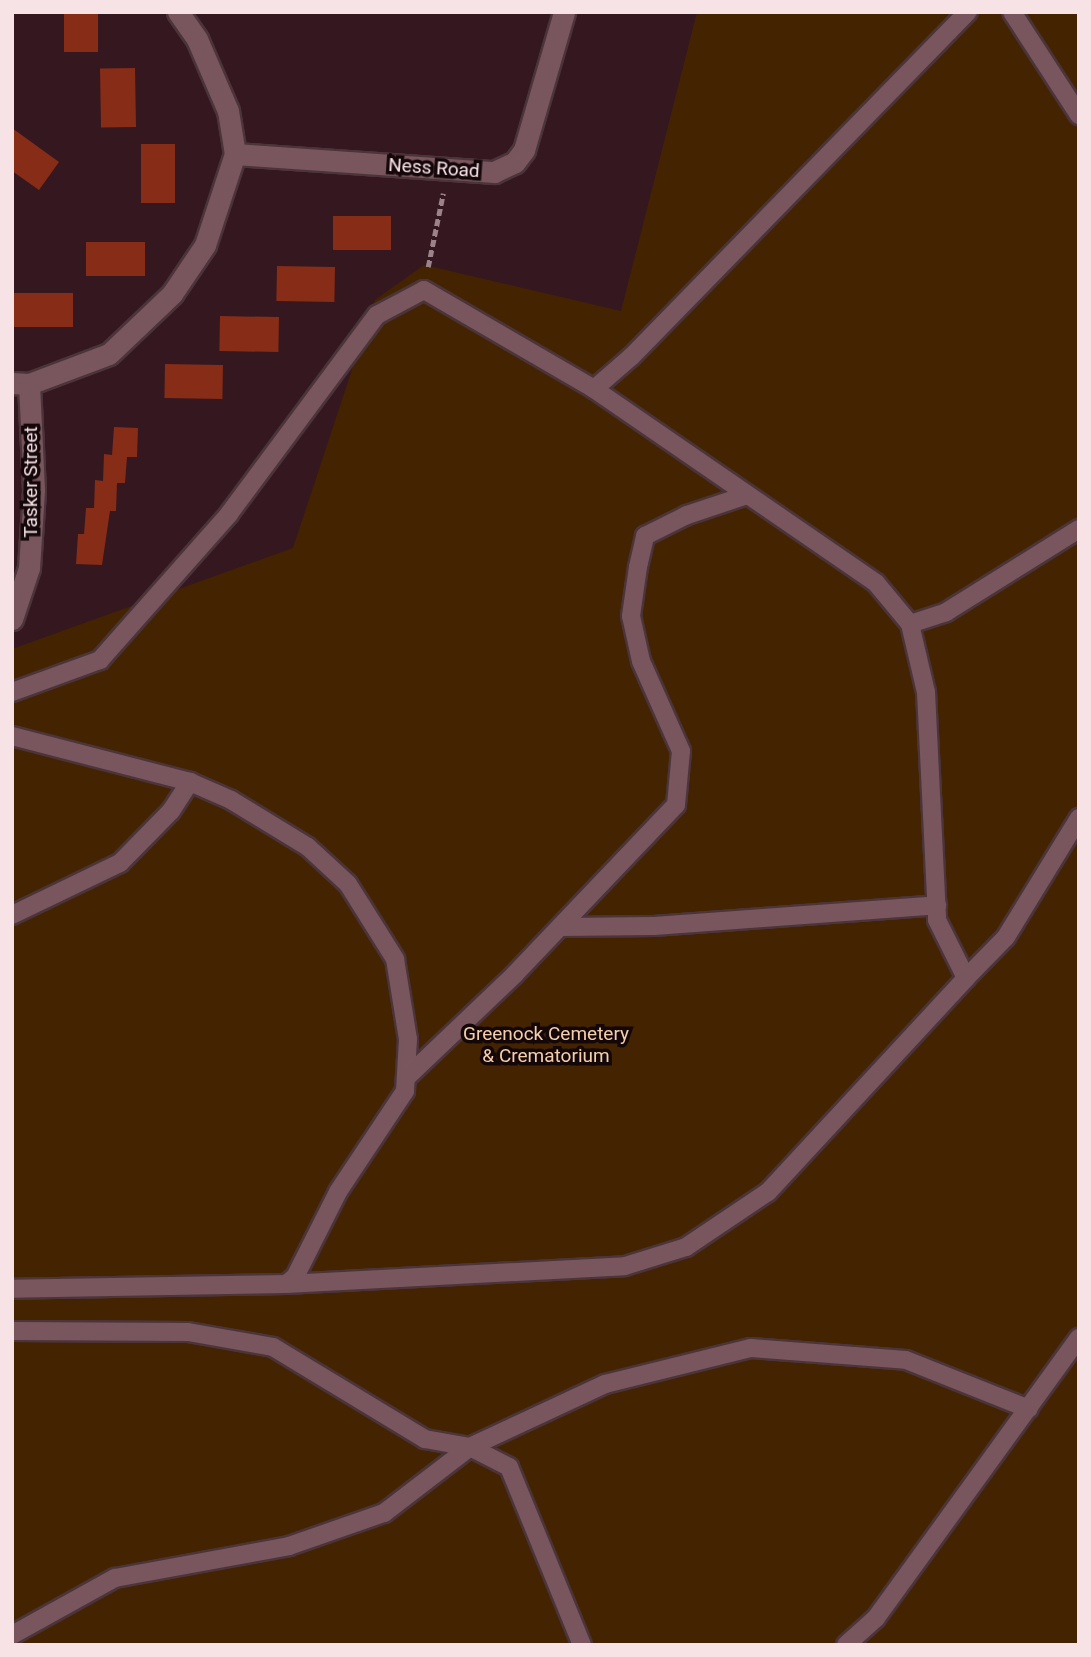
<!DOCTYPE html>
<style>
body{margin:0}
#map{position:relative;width:1091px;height:1657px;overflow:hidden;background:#34171f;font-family:Roboto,sans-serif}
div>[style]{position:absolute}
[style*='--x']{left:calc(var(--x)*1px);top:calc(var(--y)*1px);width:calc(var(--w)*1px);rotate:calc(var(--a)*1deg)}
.green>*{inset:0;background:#442400}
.building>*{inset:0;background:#872c16;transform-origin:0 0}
.path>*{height:4.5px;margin-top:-2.25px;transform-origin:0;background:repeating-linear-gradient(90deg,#9c8389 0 7px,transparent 0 10.5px)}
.roads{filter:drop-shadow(2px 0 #4b343a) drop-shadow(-2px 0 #4b343a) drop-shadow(0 2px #4b343a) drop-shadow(0 -2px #4b343a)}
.lane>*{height:18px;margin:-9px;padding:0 9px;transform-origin:9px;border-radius:9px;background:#79565d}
.street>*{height:21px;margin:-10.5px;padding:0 10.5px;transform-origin:10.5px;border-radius:10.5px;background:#79565d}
span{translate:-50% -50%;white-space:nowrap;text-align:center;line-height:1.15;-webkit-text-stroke:7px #14070a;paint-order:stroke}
.street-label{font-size:19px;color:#f7e2e6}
.park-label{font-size:19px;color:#f5cfab}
.frame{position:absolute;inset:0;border:14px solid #f7e2e6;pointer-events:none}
</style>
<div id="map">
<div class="green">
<i style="clip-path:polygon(697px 12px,1079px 12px,1079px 1645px,12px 1645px,12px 649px,293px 548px,375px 300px,424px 265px,621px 311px)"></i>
</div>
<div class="building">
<i style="left:64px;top:12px;width:34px;height:40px"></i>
<i style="left:135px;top:68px;width:59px;height:35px;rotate:89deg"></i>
<i style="clip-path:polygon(12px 128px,59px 162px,39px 190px,12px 171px)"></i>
<i style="left:141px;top:144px;width:34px;height:59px"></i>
<i style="left:333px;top:216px;width:58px;height:34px"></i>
<i style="left:86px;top:242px;width:59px;height:34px"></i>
<i style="left:277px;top:266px;width:58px;height:35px;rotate:1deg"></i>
<i style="left:14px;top:293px;width:59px;height:34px"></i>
<i style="left:220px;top:316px;width:59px;height:35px;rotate:1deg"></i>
<i style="left:165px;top:364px;width:58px;height:34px;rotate:1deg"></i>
<i style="clip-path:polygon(114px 427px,138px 428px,137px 457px,127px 457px,125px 483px,117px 483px,116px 511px,110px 511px,102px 565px,76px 564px,78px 534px,84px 534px,86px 508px,94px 508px,95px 480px,103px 481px,104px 454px,112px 455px)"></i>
</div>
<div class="path">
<i style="--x:428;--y:267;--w:75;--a:-78.4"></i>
</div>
<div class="roads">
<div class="lane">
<i style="--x:1012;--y:12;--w:123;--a:57"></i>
<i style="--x:594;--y:389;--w:342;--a:34.5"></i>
<i style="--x:876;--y:583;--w:53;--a:50.3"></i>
<i style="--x:910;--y:624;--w:70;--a:76.8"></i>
<i style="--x:926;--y:692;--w:228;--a:87.2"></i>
<i style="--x:937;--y:920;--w:65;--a:63.4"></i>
<i style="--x:966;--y:978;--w:57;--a:-45.7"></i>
<i style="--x:1006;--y:937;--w:140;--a:-58.5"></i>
<i style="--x:910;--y:624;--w:38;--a:-18"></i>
<i style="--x:946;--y:612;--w:157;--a:-32"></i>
<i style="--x:12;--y:692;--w:94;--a:-20"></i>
<i style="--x:100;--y:660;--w:195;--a:-48.5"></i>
<i style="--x:229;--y:514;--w:248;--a:-53.4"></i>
<i style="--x:377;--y:315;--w:53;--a:-28"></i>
<i style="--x:424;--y:290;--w:197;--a:30.2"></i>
<i style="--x:594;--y:389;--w:50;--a:-41"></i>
<i style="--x:632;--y:356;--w:481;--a:-45.7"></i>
<i style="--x:12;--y:736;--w:184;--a:14.5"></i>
<i style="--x:190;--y:782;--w:45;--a:23.7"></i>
<i style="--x:231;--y:800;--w:90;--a:31.4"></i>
<i style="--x:308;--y:847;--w:54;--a:42.8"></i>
<i style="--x:348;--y:884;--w:89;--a:57.9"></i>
<i style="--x:395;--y:959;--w:81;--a:80.8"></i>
<i style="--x:408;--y:1039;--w:52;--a:93.3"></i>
<i style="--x:405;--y:1091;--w:121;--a:123.6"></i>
<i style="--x:338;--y:1192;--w:95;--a:116.8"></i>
<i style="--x:295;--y:1277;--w:11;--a:142"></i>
<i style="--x:286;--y:1284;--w:274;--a:179"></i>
<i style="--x:12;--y:915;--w:120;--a:-25.7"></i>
<i style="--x:120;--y:863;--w:73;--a:-45.6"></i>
<i style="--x:171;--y:811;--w:35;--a:-57"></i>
<i style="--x:561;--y:927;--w:93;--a:-0.6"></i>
<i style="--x:654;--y:926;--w:284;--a:-4.2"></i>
<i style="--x:406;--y:1078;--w:149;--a:-43.6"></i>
<i style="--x:514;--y:975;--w:235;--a:-46.4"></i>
<i style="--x:676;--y:805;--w:54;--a:-84.7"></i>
<i style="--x:681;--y:751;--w:98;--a:-114"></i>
<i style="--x:641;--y:661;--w:46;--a:-102.5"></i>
<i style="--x:631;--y:616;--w:49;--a:-81.9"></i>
<i style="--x:638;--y:567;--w:32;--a:-77"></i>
<i style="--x:645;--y:536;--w:47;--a:-26.6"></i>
<i style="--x:687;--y:515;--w:63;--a:-18.4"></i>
<i style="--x:286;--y:1284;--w:339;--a:-3"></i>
<i style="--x:625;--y:1266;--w:64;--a:-17.3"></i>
<i style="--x:686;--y:1247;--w:99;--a:-33.9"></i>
<i style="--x:768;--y:1192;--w:292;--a:-47.2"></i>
<i style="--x:12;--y:1331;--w:176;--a:0.3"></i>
<i style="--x:188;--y:1332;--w:86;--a:10"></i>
<i style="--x:273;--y:1347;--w:178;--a:31.2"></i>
<i style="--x:425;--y:1439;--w:46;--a:10.1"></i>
<i style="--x:470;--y:1447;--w:149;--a:-25"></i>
<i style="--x:605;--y:1384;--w:150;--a:-13.9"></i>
<i style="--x:751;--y:1348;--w:155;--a:4.4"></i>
<i style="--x:906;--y:1360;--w:132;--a:21.7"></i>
<i style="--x:12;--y:1635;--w:118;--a:-29"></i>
<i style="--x:115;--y:1578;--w:177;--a:-10.4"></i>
<i style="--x:289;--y:1546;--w:101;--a:-19.2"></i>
<i style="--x:384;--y:1513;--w:108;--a:-37.5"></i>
<i style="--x:470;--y:1447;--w:44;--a:27.1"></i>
<i style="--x:509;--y:1467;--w:192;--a:67.7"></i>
<i style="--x:846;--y:1645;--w:40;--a:-42"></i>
<i style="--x:876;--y:1618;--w:346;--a:-54.1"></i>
</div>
<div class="street">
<i style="--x:235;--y:154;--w:260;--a:4"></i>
<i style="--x:494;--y:172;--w:23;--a:-25"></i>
<i style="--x:515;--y:162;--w:15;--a:-53"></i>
<i style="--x:524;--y:150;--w:144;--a:-73.8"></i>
<i style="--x:12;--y:383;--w:17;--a:3"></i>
<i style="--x:29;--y:384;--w:85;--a:-20.6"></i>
<i style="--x:109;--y:354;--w:87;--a:-43.6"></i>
<i style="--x:172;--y:294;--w:59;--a:-56"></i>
<i style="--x:205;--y:245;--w:96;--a:-71.8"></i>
<i style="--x:235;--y:154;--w:44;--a:-99.2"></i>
<i style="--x:228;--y:111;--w:78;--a:-113.3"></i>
<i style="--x:197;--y:39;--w:33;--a:-125"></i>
<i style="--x:12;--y:619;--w:54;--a:-71.6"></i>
<i style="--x:29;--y:568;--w:78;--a:-86.3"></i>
<i style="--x:34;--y:490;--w:106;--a:-92.7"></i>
</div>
</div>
<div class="street-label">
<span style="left:434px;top:168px;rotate:4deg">Ness Road</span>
<span style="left:31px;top:482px;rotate:-90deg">Tasker Street</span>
</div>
<div class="park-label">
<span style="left:546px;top:1045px">Greenock Cemetery<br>&amp; Crematorium</span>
</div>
<div class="frame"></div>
</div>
